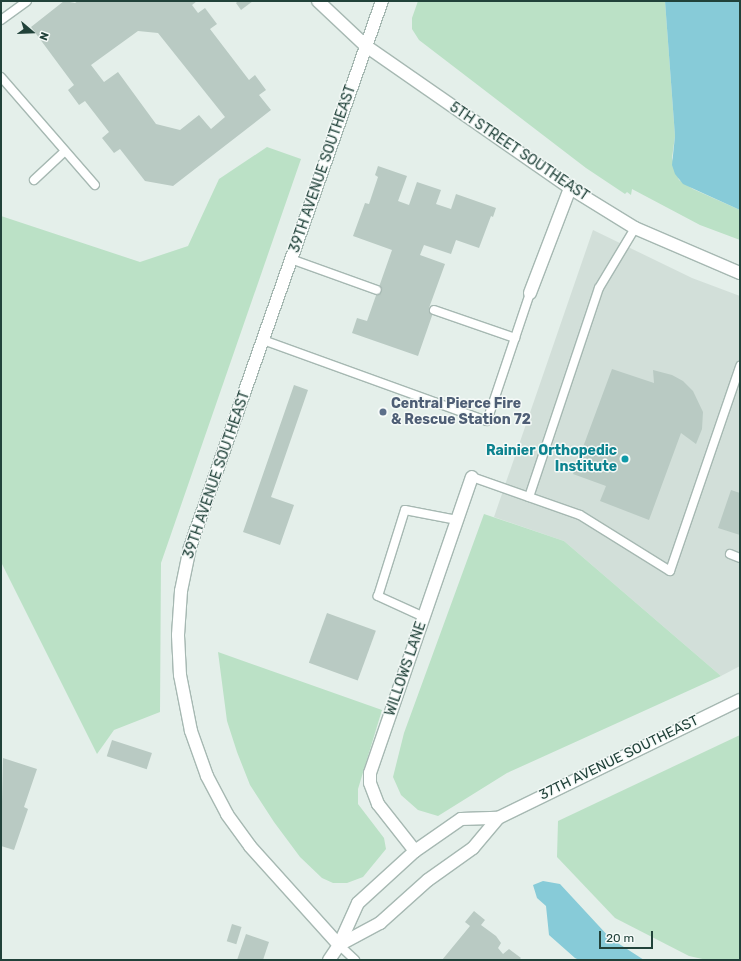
<!DOCTYPE html>
<style>
body{margin:0}
#map{position:relative;width:741px;height:961px;overflow:hidden;background:#e4efea;font-family:Rubik,sans-serif}
div>[style]{position:absolute}
[style*='--x']{left:calc(var(--x)*1px);top:calc(var(--y)*1px);width:calc(var(--w)*1px);rotate:calc(var(--a)*1deg)}
.built>*{inset:0;background:#d2dfd9}
.green>*{inset:0;background:#bbe1c6}
.water>*{inset:0;background:#87cbd8}
.building>*{inset:0;background:#b9cac3;transform-origin:0 0}
.roads{filter:drop-shadow(1px 0 #a6b8b2) drop-shadow(-1px 0 #a6b8b2) drop-shadow(0 1px #a6b8b2) drop-shadow(0 -1px #a6b8b2)}
.lane>*{height:8px;margin:-4px;padding:0 4px;transform-origin:4px;border-radius:4px;background:#fff}
.street>*{height:12px;margin:-6px;padding:0 6px;transform-origin:6px;border-radius:6px;background:#fff}
.secondary>*{height:12px;margin:-6px;padding:0 6px;transform-origin:6px;border-radius:6px;background:#fff}
.dots>*{width:11px;height:11px;translate:-50% -50%;box-sizing:border-box;border:2px solid #f5faf8;border-radius:50%}
span{translate:-50% -50%;white-space:nowrap;text-align:center;line-height:1.15;-webkit-text-stroke:3px #f5faf8;paint-order:stroke}
.street-label{font-size:14px;color:#21423a}
.service-label{font-size:14px;color:#4e5e75;font-weight:700}
.left{translate:0 -50%;text-align:left}
.culture-label{font-size:14px;color:#0d838f;font-weight:700}
.right{translate:-100% -50%;text-align:right}
.frame{position:absolute;inset:0;border:2px solid #21423a;pointer-events:none}
.north{position:absolute;left:12px;top:12px;width:40px;height:40px;-webkit-text-stroke:3px #f5faf8;paint-order:stroke;rotate:109deg;font-size:11px;font-weight:700;line-height:16px;text-align:center;color:#21423a}
.north::after{content:'';display:block;margin:auto;width:14px;height:18px;background:#21423a;clip-path:polygon(50% 0,100% 100%,50% 72%,0 100%)}
.scale{position:absolute;left:599px;top:931px;width:54px;height:18px;box-sizing:border-box;border:2px solid #21423a;border-top:0;padding-left:5px;font-size:12px;line-height:14px;white-space:nowrap;color:#21423a;-webkit-text-stroke:3px #f5faf8;paint-order:stroke}
</style>
<div id="map">
<div class="built">
<i style="clip-path:polygon(593px 230px,692px 278px,740px 296px,740px 666px,721px 676px,564px 541px,494px 517px)"></i>
</div>
<div class="green">
<i style="clip-path:polygon(418px 1px,665px 1px,675px 136px,672px 158px,679px 180px,693px 189px,740px 210px,740px 240px,700px 225px,632px 189px,631px 195px,627px 192px,625px 194px,586px 168px,419px 40px,412px 29px,412px 18px)"></i>
<i style="clip-path:polygon(267px 147px,301px 159px,161px 563px,160px 712px,114px 730px,97px 754px,1px 562px,1px 216px,140px 262px,188px 246px,219px 179px)"></i>
<i style="clip-path:polygon(484px 514px,564px 541px,721px 676px,507px 773px,438px 816px,418px 810px,401px 795px,393px 777px,404px 733px)"></i>
<i style="clip-path:polygon(218px 652px,382px 710px,358px 789px,358px 804px,384px 838px,386px 849px,363px 877px,347px 883px,333px 883px,322px 878px,300px 857px,274px 822px,250px 785px,237px 752px,227px 721px)"></i>
<i style="clip-path:polygon(740px 735px,740px 960px,707px 960px,689px 956px,615px 918px,557px 857px,558px 821px)"></i>
</div>
<div class="water">
<i style="clip-path:polygon(665px 1px,740px 1px,740px 210px,683px 184px,675px 174px,672px 165px,675px 136px)"></i>
<i style="clip-path:polygon(543px 881px,560px 884px,610px 938px,644px 960px,579px 960px,575px 958px,549px 935px,546px 906px,537px 898px,533px 885px)"></i>
</div>
<div class="building">
<i style="clip-path:polygon(evenodd,64px 1px,75px 3px,78px 1px,197px 1px,192px 5px,198px 13px,205px 8px,217px 24px,210px 29px,249px 80px,255px 75px,266px 90px,259px 95px,271px 110px,173px 186px,145px 181px,120px 149px,114px 153px,102px 138px,109px 132px,85px 101px,79px 105px,68px 90px,74px 85px,31px 27px,64px 1px,138px 31px,158px 33px,225px 117px,211px 129px,199px 115px,180px 130px,156px 124px,118px 72px,104px 82px,91px 65px,138px 31px)"></i>
<i style="clip-path:polygon(238px 1px,253px 1px,241px 10px,236px 3px)"></i>
<i style="clip-path:polygon(378px 166px,407px 176px,398px 201px,409px 205px,417px 182px,441px 190px,436px 204px,451px 209px,456px 194px,496px 208px,493px 217px,491px 216px,479px 248px,456px 240px,451px 254px,424px 245px,420px 255px,445px 264px,429px 308px,434px 310px,418px 356px,352px 333px,357px 318px,367px 321px,392px 250px,353px 236px,365px 203px,369px 204px,378px 177px,375px 175px)"></i>
<i style="clip-path:polygon(612px 369px,654px 383px,653px 370px,672px 375px,683px 381px,693px 391px,703px 412px,702px 429px,696px 444px,681px 433px,649px 520px,600px 501px,606px 486px,573px 474px)"></i>
<i style="clip-path:polygon(294px 385px,308px 390px,271px 497px,294px 505px,280px 545px,243px 532px)"></i>
<i style="clip-path:polygon(731px 490px,740px 493px,740px 535px,718px 528px)"></i>
<i style="left:327px;top:613px;width:52px;height:53px;rotate:20deg"></i>
<i style="left:112px;top:740px;width:42px;height:17px;rotate:18deg"></i>
<i style="clip-path:polygon(3px 758px,37px 769px,24px 807px,28px 809px,14px 850px,1px 846px)"></i>
<i style="clip-path:polygon(474px 911px,485px 920px,481px 925px,496px 936px,501px 943px,498px 948px,503px 954px,509px 949px,521px 958px,519px 960px,442px 960px,470px 926px,465px 922px)"></i>
<i style="left:232px;top:924px;width:10px;height:18px;rotate:17deg"></i>
<i style="clip-path:polygon(246px 934px,269px 942px,263px 960px,237px 960px)"></i>
</div>
<div class="roads">
<div class="lane">
<i style="--x:1;--y:20;--w:32;--a:-36"></i>
<i style="--x:1;--y:77;--w:143;--a:49"></i>
<i style="--x:34;--y:180;--w:42;--a:-43.1"></i>
<i style="--x:291;--y:259;--w:91;--a:19.8"></i>
<i style="--x:434;--y:310;--w:86;--a:19.1"></i>
<i style="--x:263;--y:340;--w:238;--a:19.9"></i>
<i style="--x:487;--y:421;--w:135;--a:-71.4"></i>
<i style="--x:472;--y:477;--w:114;--a:19.4"></i>
<i style="--x:580;--y:515;--w:106;--a:31.9"></i>
<i style="--x:670;--y:571;--w:217;--a:-71.1"></i>
<i style="--x:529;--y:497;--w:220;--a:-71.5"></i>
<i style="--x:599;--y:288;--w:70;--a:-59"></i>
<i style="--x:730;--y:554;--w:11;--a:22"></i>
<i style="--x:424;--y:617;--w:51;--a:-155.5"></i>
<i style="--x:378;--y:596;--w:90;--a:-72.6"></i>
<i style="--x:405;--y:510;--w:53;--a:10.9"></i>
<i style="--x:339;--y:945;--w:22;--a:43"></i>
</div>
<div class="street">
<i style="--x:530;--y:293;--w:112;--a:-69.1"></i>
<i style="--x:415;--y:851;--w:60;--a:-128.2"></i>
<i style="--x:378;--y:804;--w:22;--a:-111"></i>
<i style="--x:370;--y:783;--w:10;--a:-90"></i>
<i style="--x:370;--y:773;--w:313;--a:-71"></i>
</div>
<div class="secondary">
<i style="--x:318;--y:1;--w:66;--a:43.2"></i>
<i style="--x:366;--y:46;--w:249;--a:34.8"></i>
<i style="--x:570;--y:188;--w:76;--a:31.6"></i>
<i style="--x:635;--y:228;--w:114;--a:23.2"></i>
<i style="--x:339;--y:945;--w:133;--a:-132"></i>
<i style="--x:250;--y:846;--w:39;--a:-126"></i>
<i style="--x:227;--y:814;--w:43;--a:-117.8"></i>
<i style="--x:207;--y:776;--w:48;--a:-109.6"></i>
<i style="--x:191;--y:731;--w:57;--a:-101.1"></i>
<i style="--x:180;--y:675;--w:40;--a:-92.9"></i>
<i style="--x:178;--y:635;--w:44;--a:-86.1"></i>
<i style="--x:181;--y:591;--w:45;--a:-78.4"></i>
<i style="--x:190;--y:547;--w:579;--a:-70.63"></i>
<i style="--x:339;--y:945;--w:47;--a:-28.2"></i>
<i style="--x:380;--y:923;--w:64;--a:-41.9"></i>
<i style="--x:428;--y:880;--w:55;--a:-35.4"></i>
<i style="--x:473;--y:848;--w:39;--a:-50"></i>
<i style="--x:498;--y:818;--w:269;--a:-26"></i>
<i style="--x:329;--y:960;--w:18;--a:-56"></i>
<i style="--x:339;--y:945;--w:46;--a:-65.7"></i>
<i style="--x:358;--y:903;--w:77;--a:-42.4"></i>
<i style="--x:415;--y:851;--w:56;--a:-34.8"></i>
<i style="--x:461;--y:819;--w:37;--a:-2"></i>
</div>
</div>
<div class="dots">
<i style="left:383px;top:412px;background:#5c6f8a"></i>
<i style="left:625px;top:459px;background:#0f9aa8"></i>
</div>
<div class="street-label">
<span style="left:519px;top:152px;rotate:34deg">5TH STREET SOUTHEAST</span>
<span style="left:323px;top:169px;rotate:-71deg">39TH AVENUE SOUTHEAST</span>
<span style="left:217px;top:475px;rotate:-71deg">39TH AVENUE SOUTHEAST</span>
<span style="left:406px;top:669px;rotate:-71deg">WILLOWS LANE</span>
<span style="left:619px;top:758px;rotate:-26deg">37TH AVENUE SOUTHEAST</span>
</div>
<div class="service-label">
<span class="left" style="left:391px;top:412px">Central Pierce Fire<br>&amp; Rescue Station 72</span>
</div>
<div class="culture-label">
<span class="right" style="left:617px;top:459px">Rainier Orthopedic<br>Institute</span>
</div>
<div class="frame"></div>
<div class="north">N</div>
<div class="scale">20 m</div>
</div>
